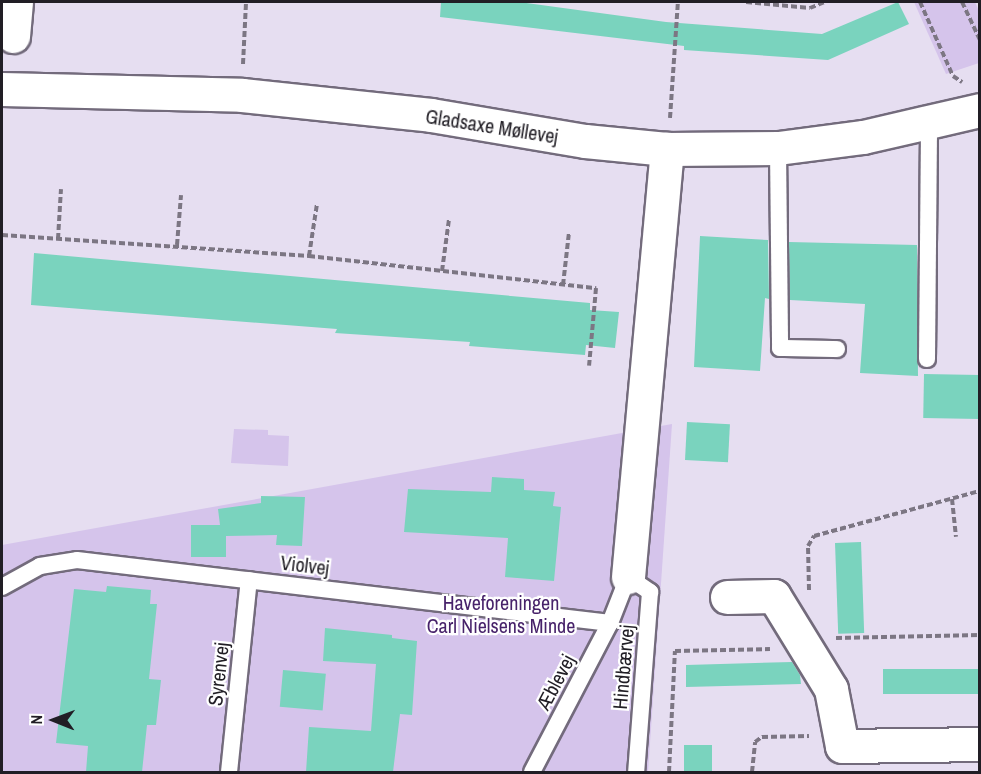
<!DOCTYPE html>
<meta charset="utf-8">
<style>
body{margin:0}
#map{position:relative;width:981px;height:774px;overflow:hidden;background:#e6def1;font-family:"Archivo Narrow",sans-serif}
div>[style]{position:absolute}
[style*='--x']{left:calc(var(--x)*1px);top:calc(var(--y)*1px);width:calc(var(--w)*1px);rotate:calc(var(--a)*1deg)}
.green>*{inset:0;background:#d5c4eb}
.building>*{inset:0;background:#7ad3be;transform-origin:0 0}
.path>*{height:4px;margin-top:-2px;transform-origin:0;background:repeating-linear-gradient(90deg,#7c7683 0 6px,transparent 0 9px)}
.roads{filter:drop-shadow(2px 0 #736b7c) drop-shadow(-2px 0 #736b7c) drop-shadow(0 2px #736b7c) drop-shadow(0 -2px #736b7c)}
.service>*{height:16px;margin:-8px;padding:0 8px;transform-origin:8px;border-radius:8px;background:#fff}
.minor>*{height:33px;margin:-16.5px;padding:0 16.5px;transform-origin:16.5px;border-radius:16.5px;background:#fff}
.tertiary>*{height:33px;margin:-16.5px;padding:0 16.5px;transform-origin:16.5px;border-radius:16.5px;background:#fff}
span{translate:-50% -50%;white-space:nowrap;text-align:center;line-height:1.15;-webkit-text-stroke:4.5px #fff;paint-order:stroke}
.street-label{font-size:20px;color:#211e25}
.park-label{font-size:20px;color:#47226a}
.frame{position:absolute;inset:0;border:3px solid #211e25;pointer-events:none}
.north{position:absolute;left:24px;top:690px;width:60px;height:60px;-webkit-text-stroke:4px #fff;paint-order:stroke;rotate:271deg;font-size:16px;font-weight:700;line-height:24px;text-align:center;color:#211e25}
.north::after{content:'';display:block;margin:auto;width:21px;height:27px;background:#211e25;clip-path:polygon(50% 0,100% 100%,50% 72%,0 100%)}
</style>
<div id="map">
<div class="green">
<i style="clip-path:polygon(914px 2px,975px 2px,979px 11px,979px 63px,946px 74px)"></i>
<i style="clip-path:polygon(672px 424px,648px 772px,2px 772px,2px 545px)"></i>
<i style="clip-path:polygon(234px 429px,268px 430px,268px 435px,289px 436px,288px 466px,231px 463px)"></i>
</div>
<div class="building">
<i style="clip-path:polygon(441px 2px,519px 2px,666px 22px,822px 34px,898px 2px,909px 24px,828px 60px,684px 50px,684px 46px,440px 17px)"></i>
<i style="clip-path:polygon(700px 236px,768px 240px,769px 299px,765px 298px,760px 371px,694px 367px)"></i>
<i style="clip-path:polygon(789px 242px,917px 245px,918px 376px,860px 373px,865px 304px,790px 300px)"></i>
<i style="clip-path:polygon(34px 253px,590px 303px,590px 310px,619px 312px,615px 348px,586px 345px,585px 355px,469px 346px,470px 342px,335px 333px,337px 329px,31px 305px)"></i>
<i style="left:924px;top:374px;width:56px;height:44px;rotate:1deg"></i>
<i style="left:687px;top:422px;width:43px;height:38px;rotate:3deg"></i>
<i style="clip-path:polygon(492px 477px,524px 479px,524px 490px,555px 492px,553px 506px,561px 507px,554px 581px,505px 577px,508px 538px,404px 532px,408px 489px,491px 492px)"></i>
<i style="clip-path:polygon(261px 496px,305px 497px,302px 546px,276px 545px,277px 535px,226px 536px,226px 557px,191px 557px,191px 525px,220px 525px,218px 509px,261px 503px)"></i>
<i style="left:861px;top:542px;width:91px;height:26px;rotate:88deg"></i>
<i style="clip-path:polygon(107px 586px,151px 590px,150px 604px,157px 604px,149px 679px,161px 680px,156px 725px,147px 725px,142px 772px,86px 772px,88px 746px,56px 743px,74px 589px,106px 592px)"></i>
<i style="clip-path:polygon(325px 628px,392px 635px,392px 638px,417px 641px,412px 715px,400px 714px,393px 772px,306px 772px,309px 727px,371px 731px,376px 664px,323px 661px)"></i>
<i style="clip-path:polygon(792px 662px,800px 675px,801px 684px,686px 687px,686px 665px)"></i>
<i style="left:980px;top:669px;width:25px;height:97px;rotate:90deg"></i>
<i style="left:283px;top:670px;width:43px;height:37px;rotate:5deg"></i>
<i style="left:684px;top:745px;width:28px;height:27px"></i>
</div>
<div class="path">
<i style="--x:746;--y:2;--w:64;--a:5.4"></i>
<i style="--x:810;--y:8;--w:16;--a:-22"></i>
<i style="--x:920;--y:2;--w:81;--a:66"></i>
<i style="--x:953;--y:76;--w:11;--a:34"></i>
<i style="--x:962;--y:2;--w:42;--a:64.7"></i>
<i style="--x:243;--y:64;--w:62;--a:-87.2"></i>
<i style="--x:670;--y:118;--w:116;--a:-86.1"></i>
<i style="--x:2;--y:235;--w:308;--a:3.9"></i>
<i style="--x:309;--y:256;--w:289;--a:6.4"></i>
<i style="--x:596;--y:288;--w:78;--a:95.1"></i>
<i style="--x:58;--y:239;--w:50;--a:-86.6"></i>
<i style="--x:177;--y:245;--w:50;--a:-85.4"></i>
<i style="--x:309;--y:256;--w:53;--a:-81.3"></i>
<i style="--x:442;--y:271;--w:52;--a:-82.3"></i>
<i style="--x:563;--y:285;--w:53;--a:-83.5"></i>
<i style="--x:952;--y:499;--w:38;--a:84"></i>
<i style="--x:809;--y:590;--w:44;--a:-91.3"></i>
<i style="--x:808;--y:546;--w:12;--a:-59"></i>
<i style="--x:814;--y:536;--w:172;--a:-15.2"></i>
<i style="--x:836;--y:638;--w:144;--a:-1.2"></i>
<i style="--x:669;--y:772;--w:121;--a:-87.2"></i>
<i style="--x:675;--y:651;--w:95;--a:-1.2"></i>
<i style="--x:752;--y:772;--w:30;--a:-84"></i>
<i style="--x:755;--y:742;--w:9;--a:-36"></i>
<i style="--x:762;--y:737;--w:47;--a:-1.2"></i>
</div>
<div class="roads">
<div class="service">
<i style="--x:778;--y:148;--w:200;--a:89.4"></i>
<i style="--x:780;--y:348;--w:57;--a:1"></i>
<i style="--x:927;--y:359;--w:237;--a:-89.5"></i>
<i style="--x:2;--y:587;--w:43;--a:-28.9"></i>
<i style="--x:40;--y:566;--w:37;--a:-9"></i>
<i style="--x:77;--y:560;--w:537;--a:6.74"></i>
<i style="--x:229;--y:772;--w:193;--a:-84.1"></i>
<i style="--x:532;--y:772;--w:168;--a:-62.4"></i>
<i style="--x:610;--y:623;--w:49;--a:-68.6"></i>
<i style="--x:628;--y:577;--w:27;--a:34"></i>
<i style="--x:650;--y:592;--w:181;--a:94.4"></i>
</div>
<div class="minor">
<i style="--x:13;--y:36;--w:34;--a:-85"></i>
<i style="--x:628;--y:577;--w:430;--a:-84.8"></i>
<i style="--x:727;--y:597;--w:47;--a:-1.2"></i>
<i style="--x:774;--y:596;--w:109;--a:58.5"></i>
<i style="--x:831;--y:689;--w:58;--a:79.1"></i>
<i style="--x:842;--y:746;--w:138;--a:-0.8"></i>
</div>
<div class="tertiary">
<i style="--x:2;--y:89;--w:240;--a:1.4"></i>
<i style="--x:242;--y:95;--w:190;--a:6"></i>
<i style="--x:431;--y:115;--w:156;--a:9.6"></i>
<i style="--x:585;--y:141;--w:82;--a:5.6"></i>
<i style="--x:667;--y:149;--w:111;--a:-0.5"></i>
<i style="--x:778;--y:148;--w:86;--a:-7.4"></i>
<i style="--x:863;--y:137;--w:120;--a:-13"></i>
</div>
</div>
<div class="street-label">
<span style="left:492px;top:126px;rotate:9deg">Gladsaxe Møllevej</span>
<span style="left:305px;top:565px;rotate:7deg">Violvej</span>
<span style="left:623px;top:667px;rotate:-85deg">Hindbærvej</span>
<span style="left:218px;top:674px;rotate:-84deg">Syrenvej</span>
<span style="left:555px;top:682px;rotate:-62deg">Æblevej</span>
</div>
<div class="park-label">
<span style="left:501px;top:614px">Haveforeningen<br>Carl Nielsens Minde</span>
</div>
<div class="frame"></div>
<div class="north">N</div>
</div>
